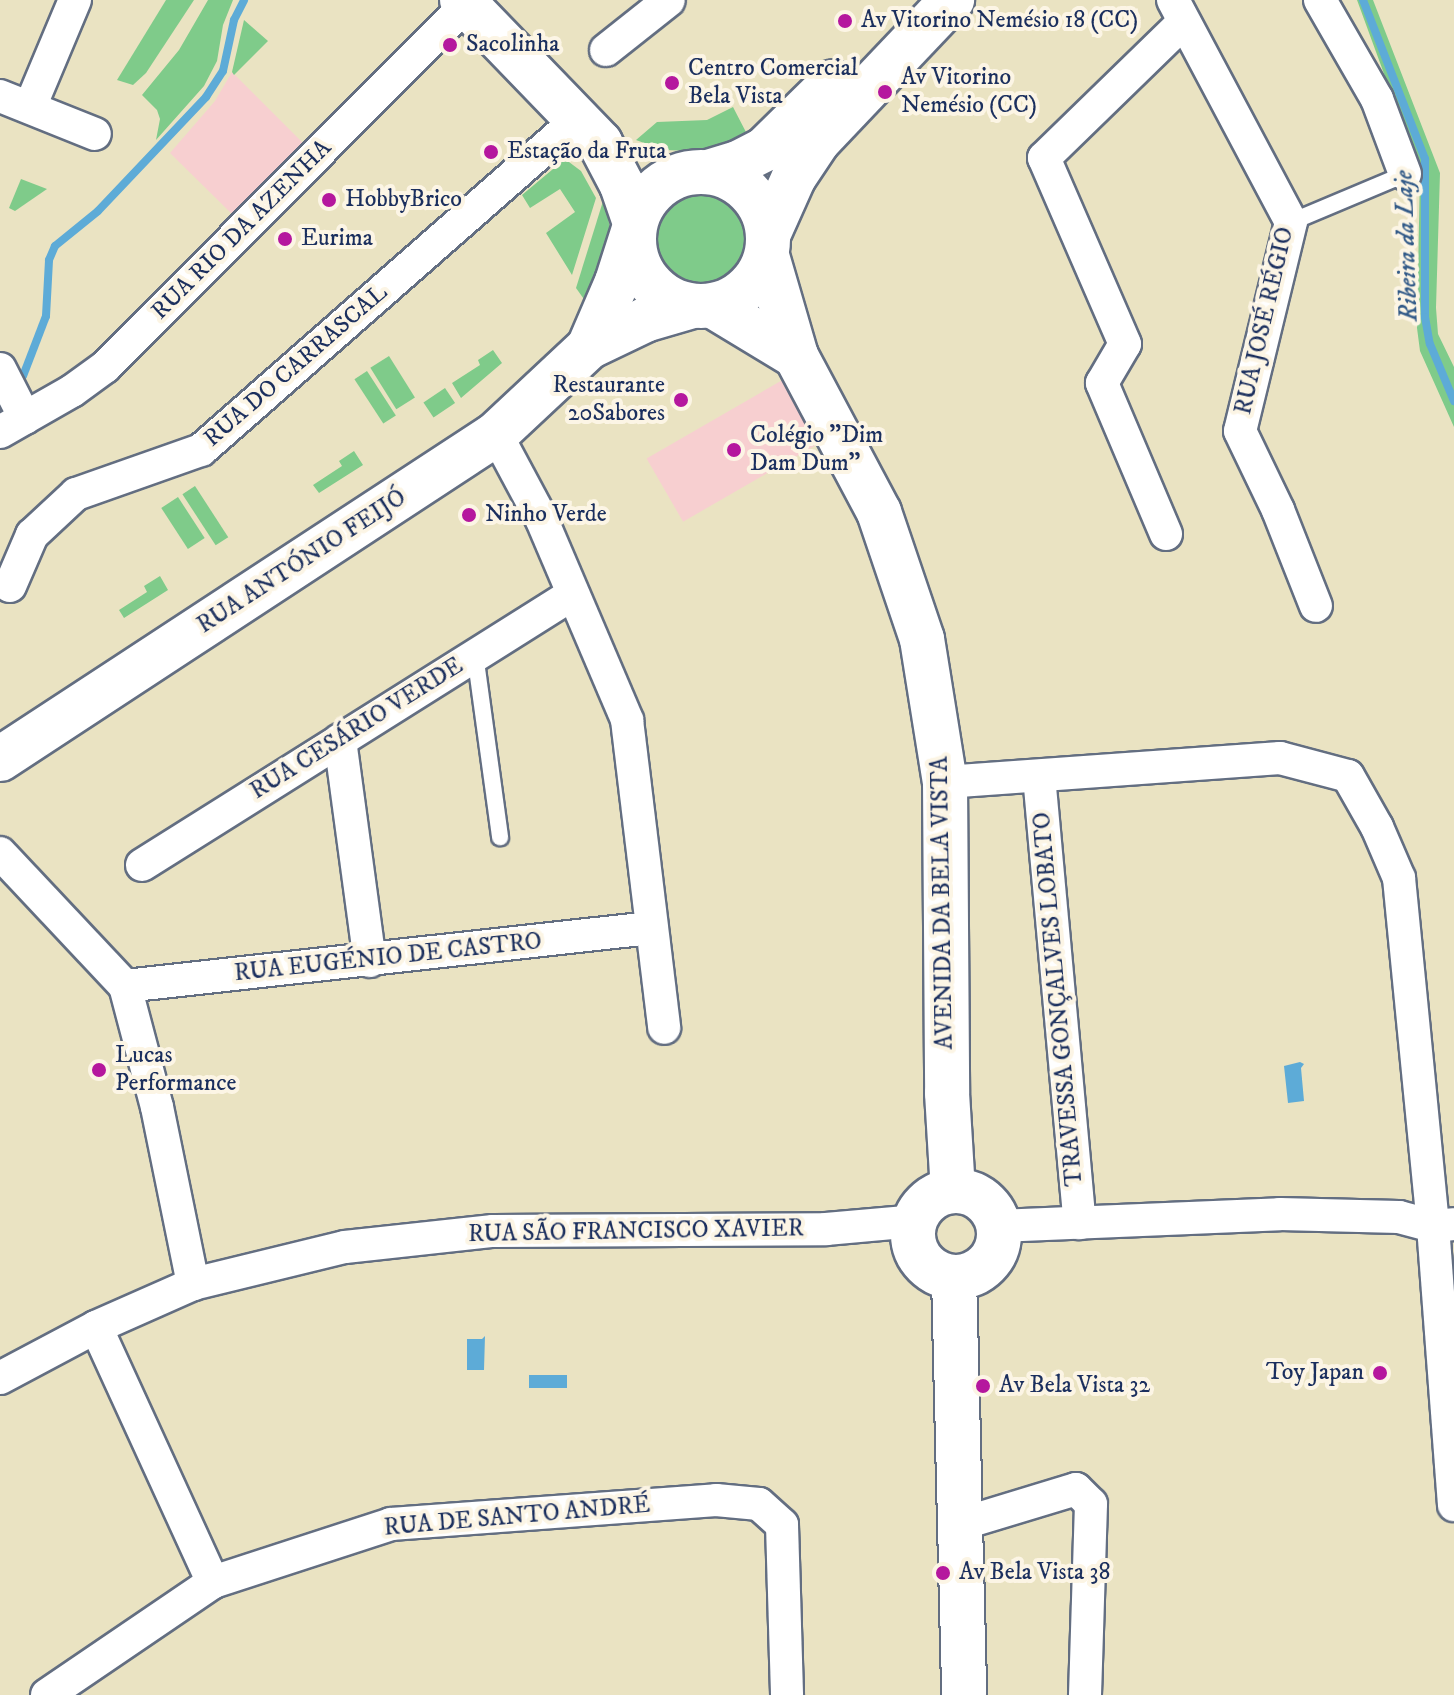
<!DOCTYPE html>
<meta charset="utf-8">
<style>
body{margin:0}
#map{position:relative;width:1454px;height:1695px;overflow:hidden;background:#eae3c2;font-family:"IM FELL DW Pica",serif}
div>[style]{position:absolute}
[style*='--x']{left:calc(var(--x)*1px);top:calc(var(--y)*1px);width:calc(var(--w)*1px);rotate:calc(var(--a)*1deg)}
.built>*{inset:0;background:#f7cfd0;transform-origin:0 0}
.green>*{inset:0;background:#7fcb8a;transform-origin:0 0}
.round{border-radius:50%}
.water>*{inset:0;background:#5dabd7;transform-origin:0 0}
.stream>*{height:8px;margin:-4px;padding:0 4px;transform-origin:4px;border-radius:4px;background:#5dabd7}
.roads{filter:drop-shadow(2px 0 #636e81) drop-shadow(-2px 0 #636e81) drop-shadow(0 2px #636e81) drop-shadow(0 -2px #636e81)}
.lane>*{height:16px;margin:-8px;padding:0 8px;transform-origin:8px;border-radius:8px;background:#fff}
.street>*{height:32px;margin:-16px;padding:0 16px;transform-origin:16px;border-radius:16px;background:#fff}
.secondary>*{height:44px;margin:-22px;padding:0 22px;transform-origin:22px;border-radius:22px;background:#fff}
.secondary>.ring{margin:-22px;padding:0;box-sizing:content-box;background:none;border:44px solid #fff;border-radius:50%}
.dots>*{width:22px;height:22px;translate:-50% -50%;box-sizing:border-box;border:4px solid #fcf5e5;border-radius:50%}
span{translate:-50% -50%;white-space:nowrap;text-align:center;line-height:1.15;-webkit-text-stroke:8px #fcf5e5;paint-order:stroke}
.poi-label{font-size:24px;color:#1b2f5e}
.left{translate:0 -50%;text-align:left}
.right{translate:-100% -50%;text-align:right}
.street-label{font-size:24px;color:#1b2f5e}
.water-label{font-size:26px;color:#325a88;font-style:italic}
</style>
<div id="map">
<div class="built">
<i style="clip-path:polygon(232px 72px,307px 147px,236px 218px,170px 153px,215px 101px)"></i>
<i style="left:786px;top:378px;width:73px;height:161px;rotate:60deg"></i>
</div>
<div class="green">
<i style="clip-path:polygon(166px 0,194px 0,146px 73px,133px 85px,117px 80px)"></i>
<i style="clip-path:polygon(208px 0,233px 0,223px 25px,217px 61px,204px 86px,156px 140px,160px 119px,157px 110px,142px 95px,179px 50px)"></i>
<i style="clip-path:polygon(1357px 0,1373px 0,1440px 173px,1436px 308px,1438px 334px,1454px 367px,1454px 427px,1420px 351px,1417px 328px,1420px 172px)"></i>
<i style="clip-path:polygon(244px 20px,268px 41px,234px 75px,232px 72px)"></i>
<i style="clip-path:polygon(733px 107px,748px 136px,696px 151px,663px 150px,636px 140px,657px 122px,707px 120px)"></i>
<i style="clip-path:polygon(565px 159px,581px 171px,596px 198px,572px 275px,546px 233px,575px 212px,560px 189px,530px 208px,522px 195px)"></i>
<i style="clip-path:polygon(21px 179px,47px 189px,15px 211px,9px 208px)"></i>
<i class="round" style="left:653px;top:191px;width:96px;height:96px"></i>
<i style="clip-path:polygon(604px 198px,612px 238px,591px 309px,576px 288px)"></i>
<i style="clip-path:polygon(493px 350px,502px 363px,461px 398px,452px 383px,480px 365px,478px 360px)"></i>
<i style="left:389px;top:356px;width:49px;height:22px;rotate:58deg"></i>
<i style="left:367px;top:371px;width:53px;height:15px;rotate:57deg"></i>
<i style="left:445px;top:388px;width:18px;height:26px;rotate:56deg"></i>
<i style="clip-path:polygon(354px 451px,363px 465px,319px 493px,313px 485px,342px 466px,339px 461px)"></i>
<i style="left:195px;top:486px;width:61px;height:15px;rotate:57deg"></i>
<i style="left:178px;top:497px;width:49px;height:20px;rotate:57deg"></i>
<i style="clip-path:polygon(160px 576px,168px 590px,124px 618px,119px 610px,147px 592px,144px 586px)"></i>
</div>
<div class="water">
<i style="clip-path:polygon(1300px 1062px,1304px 1064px,1301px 1068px,1304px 1101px,1288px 1103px,1284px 1066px)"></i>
<i style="clip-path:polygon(485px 1336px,484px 1370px,467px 1370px,467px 1339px,482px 1339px)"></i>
<i style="left:567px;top:1375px;width:13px;height:38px;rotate:90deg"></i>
</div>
<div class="stream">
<i style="--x:1363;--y:0;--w:171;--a:68.7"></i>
<i style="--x:1425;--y:159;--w:158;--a:90"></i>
<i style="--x:1425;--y:317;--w:27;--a:80"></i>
<i style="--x:1430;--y:344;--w:62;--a:67.2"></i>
<i style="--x:23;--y:376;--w:64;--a:-69"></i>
<i style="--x:46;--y:316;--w:56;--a:-86.9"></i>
<i style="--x:49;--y:260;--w:15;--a:-67"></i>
<i style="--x:55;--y:246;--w:55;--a:-39.1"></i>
<i style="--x:98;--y:211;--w:157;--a:-46.5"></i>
<i style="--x:206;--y:97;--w:31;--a:-57"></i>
<i style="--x:223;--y:71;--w:52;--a:-77.8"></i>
<i style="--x:234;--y:20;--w:22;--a:-63"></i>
</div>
<div class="roads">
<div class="lane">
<i style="--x:1291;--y:222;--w:124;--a:-22.8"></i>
<i style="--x:475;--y:654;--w:185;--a:82.2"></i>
</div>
<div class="street">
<i style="--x:1173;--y:0;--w:251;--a:62"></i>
<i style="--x:1291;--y:222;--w:215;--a:103.7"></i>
<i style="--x:1240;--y:431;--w:88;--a:64.3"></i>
<i style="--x:1278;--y:510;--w:103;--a:68.4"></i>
<i style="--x:1320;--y:0;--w:114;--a:60.1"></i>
<i style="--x:1377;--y:99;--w:80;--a:69.5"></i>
<i style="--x:606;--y:50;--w:80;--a:-38.4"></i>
<i style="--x:0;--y:96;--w:102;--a:21.8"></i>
<i style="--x:30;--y:107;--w:116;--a:-67.2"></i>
<i style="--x:0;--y:369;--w:55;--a:63"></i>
<i style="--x:0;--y:432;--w:83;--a:-29.7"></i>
<i style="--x:72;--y:391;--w:41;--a:-36"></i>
<i style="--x:105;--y:367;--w:511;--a:-45.08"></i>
<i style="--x:496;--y:434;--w:95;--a:61.8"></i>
<i style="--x:541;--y:518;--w:220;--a:66.9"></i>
<i style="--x:627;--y:720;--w:310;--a:83.1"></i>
<i style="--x:1166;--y:534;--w:164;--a:-113"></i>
<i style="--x:1102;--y:383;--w:45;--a:-59.5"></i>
<i style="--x:1125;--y:344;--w:203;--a:-113.5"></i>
<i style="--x:1044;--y:158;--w:195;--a:-44.2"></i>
<i style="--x:10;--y:586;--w:56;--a:-66.7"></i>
<i style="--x:32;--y:535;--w:60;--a:-43"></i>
<i style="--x:76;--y:494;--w:133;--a:-19.4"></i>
<i style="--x:201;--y:450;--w:502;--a:-41.28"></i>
<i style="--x:340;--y:740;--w:223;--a:82.3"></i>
<i style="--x:1039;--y:776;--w:449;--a:84.8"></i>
<i style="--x:945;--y:782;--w:336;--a:-4.1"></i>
<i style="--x:1280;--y:758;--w:70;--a:14.8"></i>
<i style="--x:1348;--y:776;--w:59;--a:60.4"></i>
<i style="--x:1377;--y:827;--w:56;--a:66.7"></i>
<i style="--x:1399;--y:878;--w:350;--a:84.4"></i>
<i style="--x:1433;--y:1226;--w:280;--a:85.7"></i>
<i style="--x:0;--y:853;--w:183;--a:46.8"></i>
<i style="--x:125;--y:986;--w:125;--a:75.2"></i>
<i style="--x:157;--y:1107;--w:181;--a:78.5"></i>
<i style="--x:142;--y:865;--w:509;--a:-32.16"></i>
<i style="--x:125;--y:986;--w:528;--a:-6.3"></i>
<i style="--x:998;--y:1226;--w:282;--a:-2.4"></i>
<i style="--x:1280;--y:1214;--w:119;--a:1.4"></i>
<i style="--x:1399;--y:1217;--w:35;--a:15"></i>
<i style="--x:1433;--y:1226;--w:21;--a:-5"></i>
<i style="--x:96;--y:1327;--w:281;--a:65.4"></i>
<i style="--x:0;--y:1378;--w:109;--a:-28"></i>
<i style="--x:96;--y:1327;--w:106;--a:-23.9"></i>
<i style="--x:193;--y:1284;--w:156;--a:-13.7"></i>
<i style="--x:345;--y:1247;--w:149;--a:-6.2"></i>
<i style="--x:493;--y:1231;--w:333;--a:-0.3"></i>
<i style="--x:826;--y:1229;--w:89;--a:-5.1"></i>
<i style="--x:961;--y:1524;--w:120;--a:-16.9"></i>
<i style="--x:1076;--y:1489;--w:21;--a:45"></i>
<i style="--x:1091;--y:1504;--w:191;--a:91.8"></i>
<i style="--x:47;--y:1695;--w:201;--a:-34.2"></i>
<i style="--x:213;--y:1582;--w:187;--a:-18"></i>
<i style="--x:391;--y:1524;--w:326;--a:-4.2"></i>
<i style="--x:716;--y:1500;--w:43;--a:5.3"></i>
<i style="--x:759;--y:1504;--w:31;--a:42"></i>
<i style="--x:782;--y:1525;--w:170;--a:88.3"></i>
</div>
<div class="secondary">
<i style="--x:462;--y:0;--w:199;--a:46"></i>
<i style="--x:600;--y:143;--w:47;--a:62.4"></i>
<i style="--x:622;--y:185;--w:40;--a:71.1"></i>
<i class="ring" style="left:634px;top:172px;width:90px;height:90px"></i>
<i style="--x:708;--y:172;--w:31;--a:-17"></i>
<i style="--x:738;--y:163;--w:30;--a:-27"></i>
<i style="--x:765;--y:149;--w:95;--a:-44.6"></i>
<i style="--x:768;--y:235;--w:64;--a:-65.9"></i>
<i style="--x:794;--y:177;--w:43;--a:-56.3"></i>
<i style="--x:818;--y:141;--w:195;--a:-46.5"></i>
<i style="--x:767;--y:256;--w:104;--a:73.8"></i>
<i style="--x:796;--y:356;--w:177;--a:62"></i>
<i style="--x:879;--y:512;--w:134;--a:71.3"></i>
<i style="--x:922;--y:639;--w:145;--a:80.9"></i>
<i style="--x:945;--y:782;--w:311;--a:89.6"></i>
<i style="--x:947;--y:1093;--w:98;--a:86.5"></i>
<i style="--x:713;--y:306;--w:97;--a:31.1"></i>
<i style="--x:589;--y:347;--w:71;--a:-66.7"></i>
<i style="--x:617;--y:282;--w:52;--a:-72.3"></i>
<i style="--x:0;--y:759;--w:593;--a:-33.23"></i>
<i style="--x:496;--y:434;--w:127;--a:-43.1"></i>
<i style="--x:589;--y:347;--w:62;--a:-25.7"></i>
<i style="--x:645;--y:320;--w:50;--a:-16.3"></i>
<i class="ring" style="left:913px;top:1191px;width:42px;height:42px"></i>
<i style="--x:954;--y:1277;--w:418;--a:88.6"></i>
</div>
</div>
<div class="dots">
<i style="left:845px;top:21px;background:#b5179e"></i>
<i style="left:450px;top:45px;background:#b5179e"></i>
<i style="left:672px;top:83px;background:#b5179e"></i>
<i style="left:885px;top:92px;background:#b5179e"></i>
<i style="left:491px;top:152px;background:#b5179e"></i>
<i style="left:329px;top:200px;background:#b5179e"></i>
<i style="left:285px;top:239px;background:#b5179e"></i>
<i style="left:681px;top:400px;background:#b5179e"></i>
<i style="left:734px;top:450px;background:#b5179e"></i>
<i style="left:469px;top:515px;background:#b5179e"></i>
<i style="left:99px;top:1070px;background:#b5179e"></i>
<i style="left:1380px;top:1373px;background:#b5179e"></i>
<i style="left:983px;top:1386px;background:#b5179e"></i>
<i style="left:943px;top:1573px;background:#b5179e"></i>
</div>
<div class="poi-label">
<span class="left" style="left:861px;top:21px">Av Vitorino Nemésio 18 (CC)</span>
<span class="left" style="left:466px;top:45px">Sacolinha</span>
<span class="left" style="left:688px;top:83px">Centro Comercial<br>Bela Vista</span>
<span class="left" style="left:901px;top:92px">Av Vitorino<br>Nemésio (CC)</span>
<span class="left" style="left:507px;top:152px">Estação da Fruta</span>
<span class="left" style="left:345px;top:200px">HobbyBrico</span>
<span class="left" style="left:301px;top:239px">Eurima</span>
<span class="right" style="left:665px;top:400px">Restaurante<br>20Sabores</span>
<span class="left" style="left:750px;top:450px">Colégio "Dim<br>Dam Dum"</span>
<span class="left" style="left:485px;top:515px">Ninho Verde</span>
<span class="left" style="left:115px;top:1070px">Lucas<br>Performance</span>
<span class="right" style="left:1364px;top:1373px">Toy Japan</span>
<span class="left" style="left:999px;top:1386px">Av Bela Vista 32</span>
<span class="left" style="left:959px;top:1573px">Av Bela Vista 38</span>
</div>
<div class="street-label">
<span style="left:242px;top:230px;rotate:-45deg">RUA RIO DA AZENHA</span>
<span style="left:1265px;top:321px;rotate:-77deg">RUA JOSÉ RÉGIO</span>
<span style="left:296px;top:366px;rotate:-41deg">RUA DO CARRASCAL</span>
<span style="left:302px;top:562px;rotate:-33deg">RUA ANTÓNIO FEIJÓ</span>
<span style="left:357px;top:729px;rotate:-32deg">RUA CESÁRIO VERDE</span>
<span style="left:943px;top:903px;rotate:-91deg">AVENIDA DA BELA VISTA</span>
<span style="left:388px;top:958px;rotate:-6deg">RUA EUGÉNIO DE CASTRO</span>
<span style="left:1059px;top:999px;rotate:-95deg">TRAVESSA GONÇALVES LOBATO</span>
<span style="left:636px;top:1232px;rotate:-1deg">RUA SÃO FRANCISCO XAVIER</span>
<span style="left:517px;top:1517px;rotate:-5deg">RUA DE SANTO ANDRÉ</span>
</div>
<div class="water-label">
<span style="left:1407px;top:246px;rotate:-92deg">Ribeira da Laje</span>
</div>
</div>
